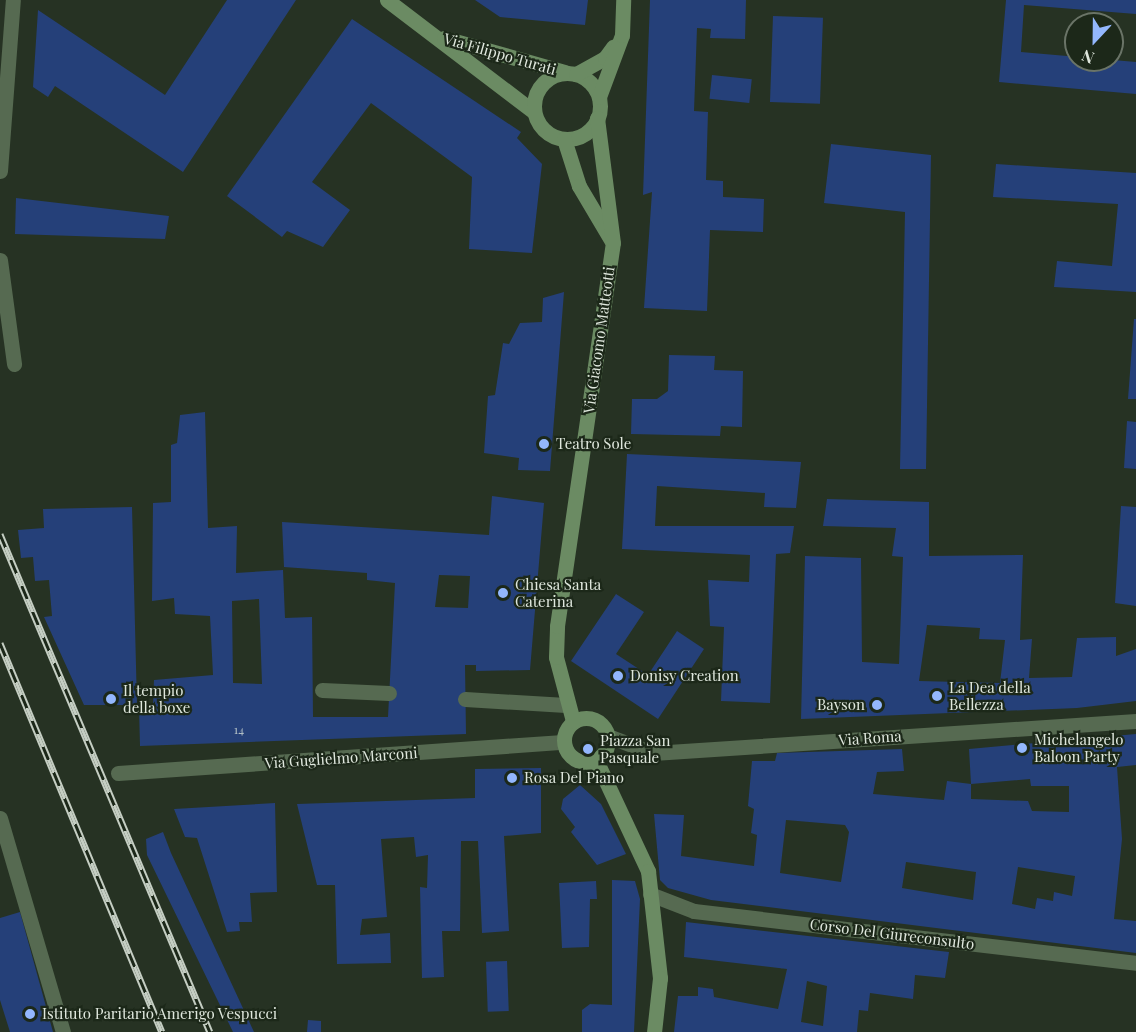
<!DOCTYPE html>
<style>
body{margin:0}
#map{position:relative;width:1136px;height:1032px;overflow:hidden;background:#263223;font-family:"Playfair Display",serif}
div>[style]{position:absolute}
[style*='--x']{left:calc(var(--x)*1px);top:calc(var(--y)*1px);width:calc(var(--w)*1px);rotate:calc(var(--a)*1deg)}
.building>*{inset:0;background:#254079;transform-origin:0 0}
.lane>*{height:15px;margin:-7.5px;padding:0 7.5px;transform-origin:7.5px;border-radius:7.5px;background:#566a51}
.street>*{height:15px;margin:-7.5px;padding:0 7.5px;transform-origin:7.5px;border-radius:7.5px;background:#566a51}
.secondary>*{height:15px;margin:-7.5px;padding:0 7.5px;transform-origin:7.5px;border-radius:7.5px;background:#6b8b63}
.secondary>.ring{margin:-7.5px;padding:0;box-sizing:content-box;background:none;border:15px solid #6b8b63;border-radius:50%}
.rail>*{height:7px;margin-top:-3.5px;transform-origin:0;background:repeating-linear-gradient(90deg,#1c2819 0 14px,#c5cec3 0 28px);box-sizing:border-box;border-block:2px solid #c5cec3}
.dots>*{width:16px;height:16px;translate:-50% -50%;box-sizing:border-box;border:3px solid #1c2819;border-radius:50%}
span{translate:-50% -50%;white-space:nowrap;text-align:center;line-height:1.15;-webkit-text-stroke:4.5px #1c2819;paint-order:stroke}
.number-label{font-size:12px;color:#b0bdc4}
.number-label span{-webkit-text-stroke-width:0}
.street-label{font-size:15px;color:#dfe7dd}
.poi-label{font-size:15px;color:#dfe7dd}
.left{translate:0 -50%;text-align:left}
.right{translate:-100% -50%;text-align:right}
.north{position:absolute;left:1064px;top:12px;width:60px;height:60px;box-sizing:border-box;background:#1c2819;border:2px solid #6a7467;border-radius:50%;rotate:202deg;font-size:16px;font-weight:700;line-height:24px;text-align:center;color:#dfe7dd}
.north::after{content:'';display:block;margin:auto;width:21px;height:27px;background:#93b7fd;clip-path:polygon(50% 0,100% 100%,50% 72%,0 100%)}
</style>
<div id="map">
<div class="building">
<i style="clip-path:polygon(227px 0,296px 0,183px 172px,55px 86px,48px 97px,33px 87px,38px 10px,165px 95px)"></i>
<i style="clip-path:polygon(475px 0,588px 0,585px 25px,500px 17px)"></i>
<i style="clip-path:polygon(650px 0,746px 0,745px 39px,710px 38px,711px 29px,697px 28px,694px 111px,708px 112px,706px 180px,723px 181px,723px 197px,764px 199px,763px 232px,710px 230px,707px 311px,644px 308px,652px 192px,643px 195px)"></i>
<i style="clip-path:polygon(1006px 0,1136px 0,1136px 14px,1024px 5px,1021px 52px,1136px 62px,1136px 94px,999px 82px)"></i>
<i style="left:773px;top:16px;width:50px;height:86px;rotate:2deg"></i>
<i style="clip-path:polygon(352px 19px,521px 132px,517px 138px,542px 164px,532px 253px,469px 249px,472px 177px,371px 103px,312px 182px,350px 210px,323px 247px,287px 231px,282px 237px,227px 196px)"></i>
<i style="left:712px;top:75px;width:40px;height:24px;rotate:6deg"></i>
<i style="clip-path:polygon(831px 144px,931px 155px,926px 469px,900px 469px,905px 212px,824px 203px)"></i>
<i style="clip-path:polygon(996px 164px,1136px 173px,1136px 292px,1054px 287px,1057px 261px,1112px 266px,1118px 204px,993px 197px)"></i>
<i style="clip-path:polygon(16px 198px,169px 216px,165px 239px,15px 234px)"></i>
<i style="clip-path:polygon(564px 292px,550px 471px,518px 470px,519px 458px,484px 453px,488px 396px,495px 395px,503px 343px,509px 344px,520px 323px,542px 322px,543px 298px)"></i>
<i style="clip-path:polygon(1134px 319px,1136px 319px,1136px 399px,1128px 399px)"></i>
<i style="clip-path:polygon(669px 355px,715px 356px,714px 370px,743px 371px,742px 427px,721px 426px,720px 436px,631px 434px,632px 399px,657px 399px,668px 391px)"></i>
<i style="clip-path:polygon(evenodd,205px 412px,208px 528px,237px 526px,236px 573px,283px 570px,285px 618px,312px 617px,313px 717px,388px 717px,395px 583px,367px 580px,367px 573px,284px 567px,282px 522px,489px 535px,492px 496px,544px 503px,530px 670px,476px 671px,476px 665px,465px 665px,466px 734px,140px 746px,139px 707px,153px 706px,154px 680px,213px 675px,210px 616px,175px 614px,174px 598px,152px 601px,153px 503px,171px 502px,171px 445px,177px 443px,180px 415px,205px 412px,439px 575px,470px 576px,468px 608px,435px 607px,439px 575px,205px 412px,259px 599px,262px 684px,233px 683px,232px 601px,259px 599px)"></i>
<i style="clip-path:polygon(1127px 421px,1136px 422px,1136px 469px,1124px 468px)"></i>
<i style="clip-path:polygon(627px 454px,801px 462px,796px 508px,764px 507px,765px 493px,657px 486px,655px 526px,794px 526px,790px 553px,776px 554px,770px 703px,721px 701px,724px 627px,710px 626px,708px 580px,749px 582px,750px 555px,622px 549px)"></i>
<i style="clip-path:polygon(evenodd,827px 499px,929px 502px,929px 556px,1023px 555px,1020px 640px,1032px 639px,1029px 678px,1072px 677px,1077px 638px,1116px 637px,1116px 656px,1136px 649px,1136px 701px,1077px 708px,801px 719px,805px 556px,861px 558px,862px 662px,899px 664px,903px 557px,892px 556px,896px 528px,823px 526px,827px 499px,927px 625px,980px 628px,979px 639px,1005px 640px,1000px 683px,919px 681px,927px 625px)"></i>
<i style="clip-path:polygon(1121px 506px,1136px 507px,1136px 606px,1115px 603px)"></i>
<i style="clip-path:polygon(132px 507px,137px 705px,84px 705px,44px 617px,52px 616px,49px 580px,35px 581px,33px 557px,21px 558px,18px 530px,44px 528px,43px 509px)"></i>
<i style="clip-path:polygon(616px 594px,644px 612px,616px 654px,648px 675px,677px 631px,704px 649px,658px 719px,571px 661px)"></i>
<i style="clip-path:polygon(evenodd,1136px 734px,1136px 765px,1117px 767px,1122px 839px,1114px 919px,1136px 921px,1136px 953px,711px 900px,668px 888px,660px 880px,654px 814px,684px 815px,681px 856px,754px 866px,757px 835px,751px 833px,754px 809px,748px 806px,752px 761px,775px 761px,777px 753px,902px 749px,904px 771px,877px 772px,873px 794px,944px 800px,947px 781px,971px 784px,969px 749px,1136px 734px,1030px 779px,1031px 786px,1069px 786px,1069px 812px,1032px 811px,1028px 801px,971px 799px,971px 784px,1030px 779px,1136px 734px,786px 820px,845px 825px,849px 832px,841px 882px,780px 873px,786px 820px,1136px 734px,906px 862px,976px 872px,973px 900px,902px 888px,906px 862px,1136px 734px,1018px 867px,1075px 876px,1072px 896px,1054px 892px,1053px 901px,1037px 898px,1035px 909px,1012px 904px,1018px 867px)"></i>
<i style="clip-path:polygon(541px 768px,541px 833px,504px 836px,509px 931px,482px 933px,478px 841px,461px 841px,460px 931px,442px 931px,444px 977px,422px 978px,420px 887px,427px 888px,428px 855px,416px 857px,414px 837px,381px 839px,387px 917px,362px 919px,360px 935px,390px 933px,391px 963px,337px 964px,335px 885px,317px 885px,297px 804px,475px 798px,475px 769px)"></i>
<i style="clip-path:polygon(580px 785px,601px 804px,626px 854px,597px 865px,571px 832px,575px 827px,561px 809px,563px 799px)"></i>
<i style="clip-path:polygon(275px 803px,277px 892px,250px 893px,252px 922px,239px 922px,240px 931px,227px 932px,197px 838px,185px 837px,174px 809px)"></i>
<i style="clip-path:polygon(163px 832px,171px 853px,254px 1032px,233px 1032px,147px 855px,146px 839px)"></i>
<i style="clip-path:polygon(612px 880px,635px 881px,640px 899px,634px 1032px,582px 1032px,582px 1010px,590px 1004px,612px 1005px)"></i>
<i style="clip-path:polygon(596px 881px,597px 899px,590px 899px,589px 947px,562px 948px,559px 883px)"></i>
<i style="clip-path:polygon(20px 912px,53px 1032px,10px 1032px,0 1000px,0 918px)"></i>
<i style="clip-path:polygon(evenodd,686px 922px,949px 952px,945px 978px,915px 975px,913px 999px,870px 993px,868px 1011px,859px 1010px,857px 1032px,674px 1032px,678px 996px,698px 996px,698px 987px,713px 989px,714px 997px,778px 1009px,787px 969px,684px 957px,686px 922px,807px 981px,827px 986px,823px 1026px,801px 1022px,807px 981px)"></i>
<i style="left:507px;top:961px;width:50px;height:21px;rotate:88deg"></i>
<i style="clip-path:polygon(308px 1020px,321px 1021px,321px 1032px,307px 1032px)"></i>
</div>
<div class="lane">
<i style="--x:322;--y:690;--w:67;--a:2.6"></i>
<i style="--x:465;--y:699;--w:101;--a:3.4"></i>
</div>
<div class="street">
<i style="--x:0;--y:171;--w:171;--a:-85.7"></i>
<i style="--x:0;--y:260;--w:105;--a:82.3"></i>
<i style="--x:608;--y:736;--w:48;--a:20.7"></i>
<i style="--x:653;--y:753;--w:484;--a:-3.8"></i>
<i style="--x:118;--y:773;--w:446;--a:-4"></i>
<i style="--x:0;--y:818;--w:223;--a:73.6"></i>
<i style="--x:650;--y:894;--w:47;--a:21.1"></i>
<i style="--x:694;--y:911;--w:445;--a:6.7"></i>
</div>
<div class="secondary">
<i style="--x:387;--y:0;--w:185;--a:37.3"></i>
<i style="--x:444;--y:38;--w:126;--a:15.7"></i>
<i class="ring" style="left:534px;top:73px;width:51px;height:51px"></i>
<i style="--x:576;--y:74;--w:33;--a:-29"></i>
<i style="--x:605;--y:58;--w:14;--a:-54"></i>
<i style="--x:599;--y:97;--w:66;--a:-69.6"></i>
<i style="--x:622;--y:35;--w:35;--a:-88"></i>
<i style="--x:564;--y:139;--w:49;--a:72.3"></i>
<i style="--x:579;--y:186;--w:63;--a:59.3"></i>
<i class="ring" style="left:564px;top:718px;width:29px;height:29px"></i>
<i style="--x:573;--y:721;--w:66;--a:-104.9"></i>
<i style="--x:556;--y:657;--w:31;--a:-88"></i>
<i style="--x:557;--y:626;--w:387;--a:-81.7"></i>
<i style="--x:613;--y:243;--w:126;--a:-97.3"></i>
<i style="--x:596;--y:760;--w:123;--a:64.9"></i>
<i style="--x:648;--y:871;--w:108;--a:83.6"></i>
<i style="--x:660;--y:978;--w:54;--a:96.3"></i>
</div>
<div class="rail">
<i style="--x:0;--y:534;--w:540;--a:67.14"></i>
<i style="--x:0;--y:643;--w:421;--a:67.4"></i>
</div>
<div class="dots">
<i style="left:544px;top:444px;background:#93b7fd"></i>
<i style="left:503px;top:593px;background:#93b7fd"></i>
<i style="left:618px;top:676px;background:#93b7fd"></i>
<i style="left:937px;top:696px;background:#93b7fd"></i>
<i style="left:111px;top:699px;background:#93b7fd"></i>
<i style="left:877px;top:705px;background:#93b7fd"></i>
<i style="left:1022px;top:748px;background:#93b7fd"></i>
<i style="left:588px;top:749px;background:#93b7fd"></i>
<i style="left:512px;top:778px;background:#93b7fd"></i>
<i style="left:30px;top:1014px;background:#93b7fd"></i>
</div>
<div class="number-label">
<span style="left:239px;top:730px">14</span>
</div>
<div class="street-label">
<span style="left:500px;top:54px;rotate:16deg">Via Filippo Turati</span>
<span style="left:599px;top:340px;rotate:-82deg">Via Giacomo Matteotti</span>
<span style="left:870px;top:738px;rotate:-4deg">Via Roma</span>
<span style="left:341px;top:758px;rotate:-4deg">Via Guglielmo Marconi</span>
<span style="left:892px;top:934px;rotate:7deg">Corso Del Giureconsulto</span>
</div>
<div class="poi-label">
<span class="left" style="left:556px;top:444px">Teatro Sole</span>
<span class="left" style="left:515px;top:593px">Chiesa Santa<br>Caterina</span>
<span class="left" style="left:630px;top:676px">Donisy Creation</span>
<span class="left" style="left:949px;top:696px">La Dea della<br>Bellezza</span>
<span class="left" style="left:123px;top:699px">Il tempio<br>della boxe</span>
<span class="right" style="left:865px;top:705px">Bayson</span>
<span class="left" style="left:1034px;top:748px">Michelangelo<br>Baloon Party</span>
<span class="left" style="left:600px;top:749px">Piazza San<br>Pasquale</span>
<span class="left" style="left:524px;top:778px">Rosa Del Piano</span>
<span class="left" style="left:42px;top:1014px">Istituto Paritario Amerigo Vespucci</span>
</div>
<div class="north">N</div>
</div>
